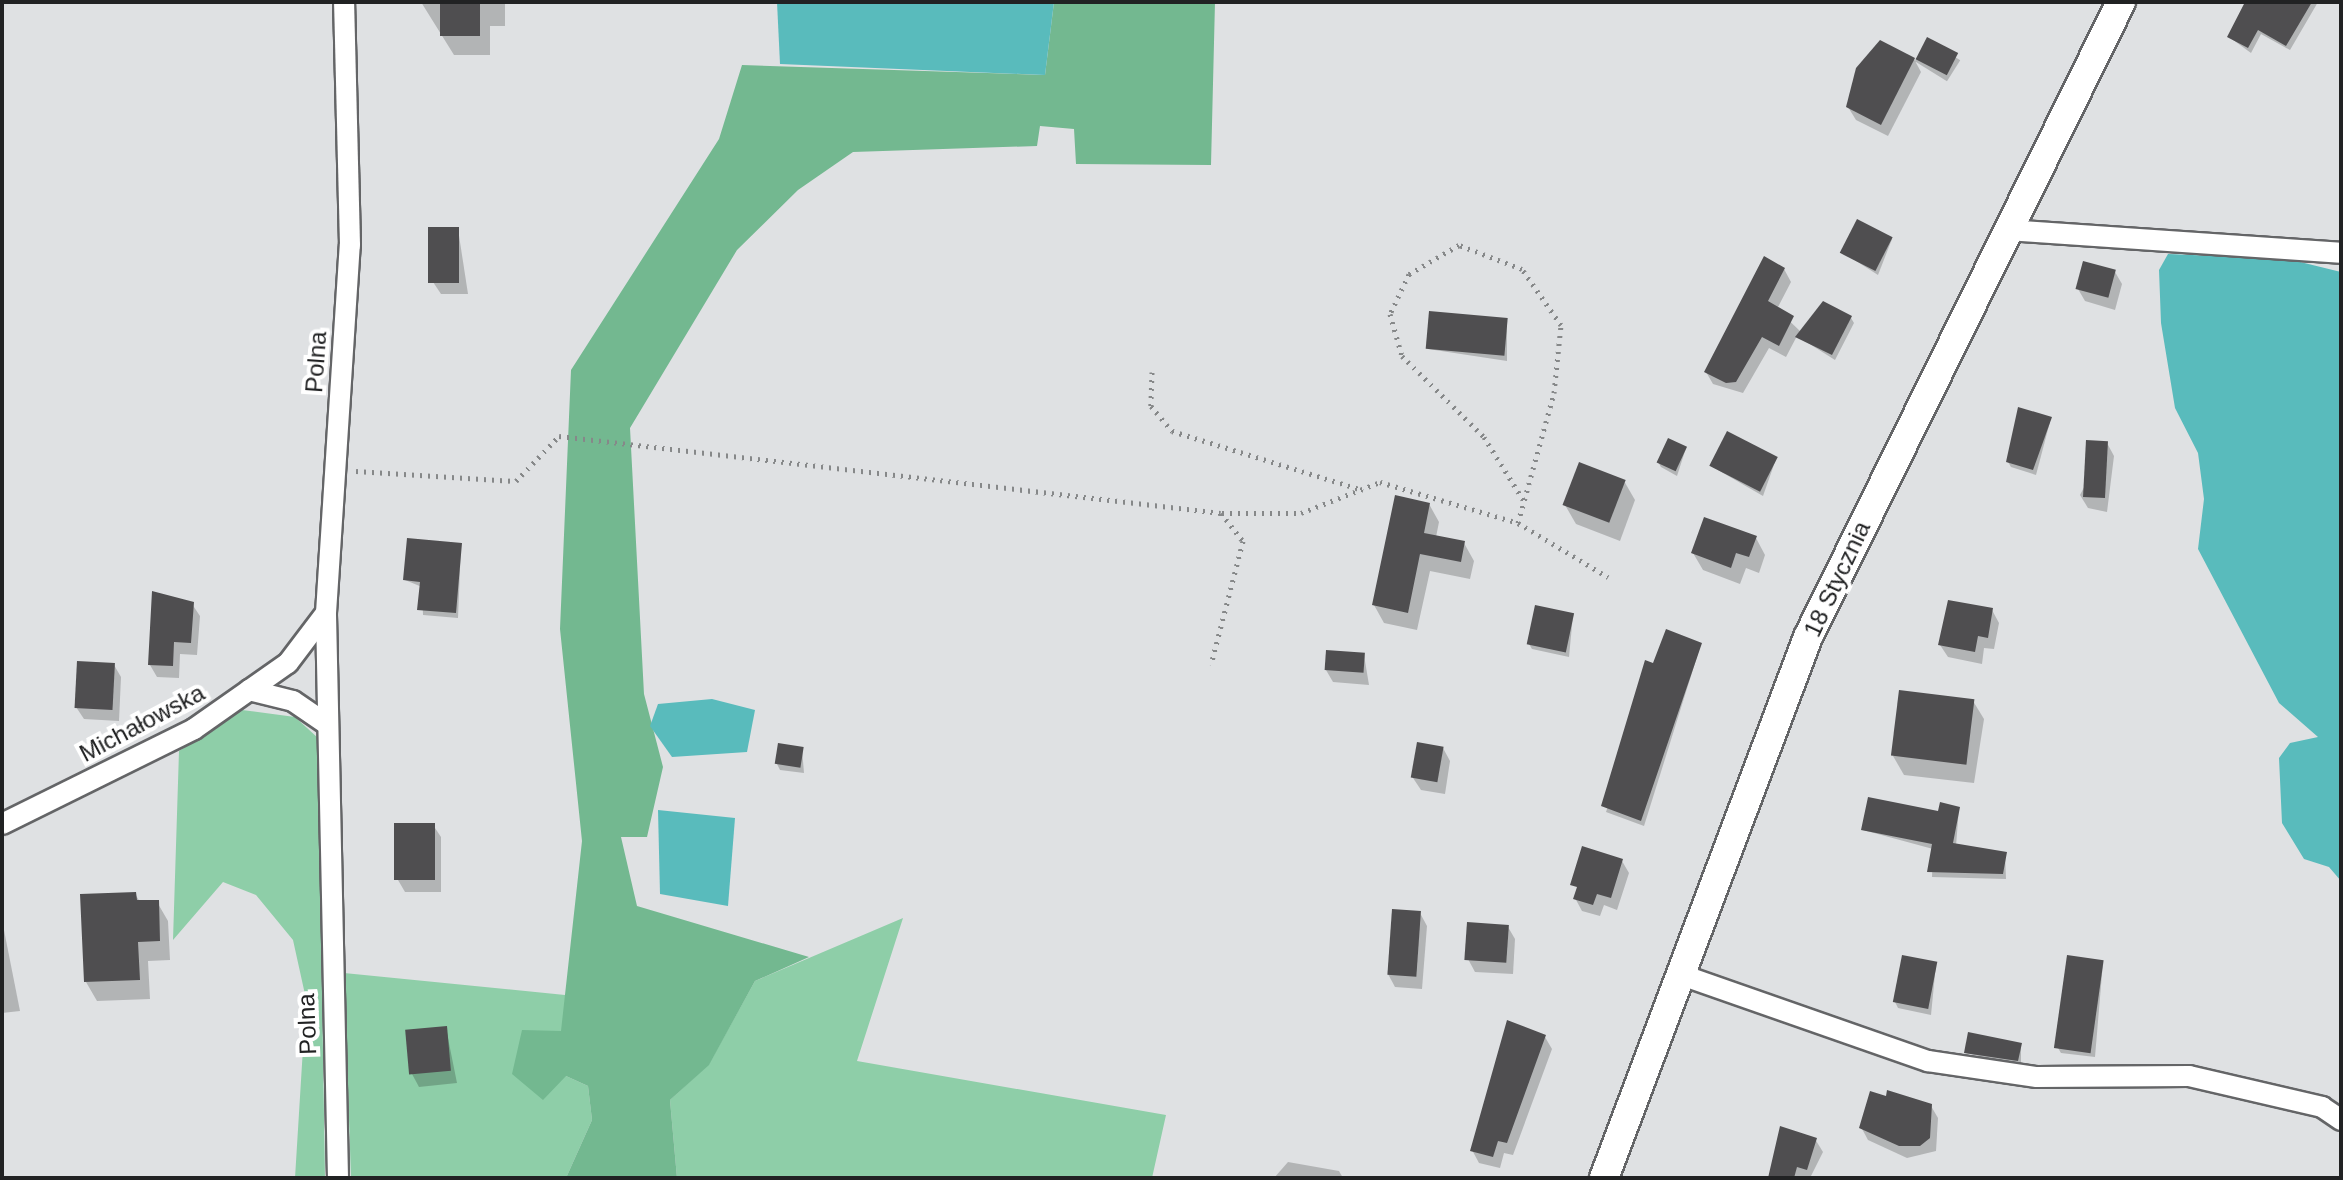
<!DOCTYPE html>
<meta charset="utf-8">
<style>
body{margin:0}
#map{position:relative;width:2343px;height:1180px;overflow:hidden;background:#dfe1e3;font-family:Helvetica,sans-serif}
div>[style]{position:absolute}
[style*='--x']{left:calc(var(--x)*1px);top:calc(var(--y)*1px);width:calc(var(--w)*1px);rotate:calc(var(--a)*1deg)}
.green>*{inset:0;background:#8ecea8}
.forest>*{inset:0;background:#73b890}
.water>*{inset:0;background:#59bbbc}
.shadow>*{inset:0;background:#0003;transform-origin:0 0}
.building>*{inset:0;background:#4f4e50;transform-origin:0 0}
.path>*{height:5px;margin-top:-2.5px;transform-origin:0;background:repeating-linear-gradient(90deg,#868889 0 2px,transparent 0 8px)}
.roads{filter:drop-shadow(2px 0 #646567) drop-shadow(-2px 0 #646567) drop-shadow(0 2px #646567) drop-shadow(0 -2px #646567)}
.street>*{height:20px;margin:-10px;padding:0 10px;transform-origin:10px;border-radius:10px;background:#fff}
.secondary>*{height:28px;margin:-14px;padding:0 14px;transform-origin:14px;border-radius:14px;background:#fff}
span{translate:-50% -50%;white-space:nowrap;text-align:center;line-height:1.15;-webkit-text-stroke:8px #fff;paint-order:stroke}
.street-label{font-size:24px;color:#212223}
.frame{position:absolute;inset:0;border:4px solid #212223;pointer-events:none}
</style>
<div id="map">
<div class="green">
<i style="clip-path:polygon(242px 710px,295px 717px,318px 738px,325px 1178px,295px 1178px,306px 999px,293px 940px,256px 895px,223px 882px,173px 940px,179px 751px)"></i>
<i style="clip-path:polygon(903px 918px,857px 1061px,1166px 1115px,1152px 1178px,677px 1178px,670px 1100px,709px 1064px,755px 981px)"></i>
<i style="clip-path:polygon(344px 973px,565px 995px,566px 1076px,588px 1086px,592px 1120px,566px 1178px,351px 1178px)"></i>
</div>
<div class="forest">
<i style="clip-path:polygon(1054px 2px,1215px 2px,1211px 165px,1076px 164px,1074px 129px,1040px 126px,1037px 146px,853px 152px,798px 190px,737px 250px,630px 428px,644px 694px,663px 767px,647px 837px,621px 837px,637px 906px,809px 957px,755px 981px,709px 1065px,670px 1100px,677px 1178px,566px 1178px,592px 1120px,588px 1086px,566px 1076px,543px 1100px,512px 1074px,522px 1030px,561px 1031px,582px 841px,560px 629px,571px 370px,719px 139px,742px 65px,1045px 75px)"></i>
</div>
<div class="water">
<i style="clip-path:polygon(777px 2px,1054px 2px,1045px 75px,780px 64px)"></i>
<i style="clip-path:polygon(2168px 254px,2288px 259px,2341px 272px,2341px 881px,2329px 867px,2304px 859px,2282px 823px,2279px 758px,2290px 743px,2318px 737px,2279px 703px,2198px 549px,2204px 499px,2198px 453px,2175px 408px,2161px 323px,2159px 270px)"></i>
<i style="clip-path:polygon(712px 699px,755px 710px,747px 752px,672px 757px,650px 726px,658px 704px)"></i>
<i style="clip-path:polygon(658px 810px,735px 818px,728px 906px,660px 894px)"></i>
</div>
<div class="shadow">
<i style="clip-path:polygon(421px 2px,505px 2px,505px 26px,490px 26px,490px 55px,454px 55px)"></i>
<i style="clip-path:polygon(2248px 2px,2318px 2px,2290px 50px,2261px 34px,2251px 53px,2229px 37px)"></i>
<i style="left:1928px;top:40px;width:38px;height:25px;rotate:32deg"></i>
<i style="clip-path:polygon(1914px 59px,1921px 72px,1888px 136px,1856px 120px,1848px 107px)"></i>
<i style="clip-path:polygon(458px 229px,468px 294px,441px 294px,433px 282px)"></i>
<i style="clip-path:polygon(1892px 239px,1878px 275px,1842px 252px)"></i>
<i style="clip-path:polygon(1784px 269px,1791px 282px,1777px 309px,1801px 332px,1851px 318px,1854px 323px,1835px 360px,1797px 336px,1786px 357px,1769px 348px,1743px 393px,1713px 384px,1706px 372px)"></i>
<i style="clip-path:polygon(2115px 272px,2122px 284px,2115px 310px,2085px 301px,2078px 289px)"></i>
<i style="clip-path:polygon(1507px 320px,1507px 361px,1428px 349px)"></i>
<i style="clip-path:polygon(2051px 418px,2036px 475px,2011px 467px,2008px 462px)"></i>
<i style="clip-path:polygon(2107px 443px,2114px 456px,2107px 512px,2088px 508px,2080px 495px)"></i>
<i style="clip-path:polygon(1686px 448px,1677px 476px,1661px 467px,1658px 462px)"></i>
<i style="clip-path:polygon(1776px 459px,1763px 496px,1711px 466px)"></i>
<i style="clip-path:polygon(1624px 481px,1635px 500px,1620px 541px,1576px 524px,1565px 505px)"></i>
<i style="clip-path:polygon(1429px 504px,1439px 522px,1436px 537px,1464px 543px,1474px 561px,1470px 579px,1430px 571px,1417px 630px,1384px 623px,1374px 605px)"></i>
<i style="clip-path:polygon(1756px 538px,1765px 555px,1759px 573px,1746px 568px,1740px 584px,1703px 570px,1693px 553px)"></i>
<i style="clip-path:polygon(461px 545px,458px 618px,423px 615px,422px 587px,405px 580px)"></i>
<i style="clip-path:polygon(153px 594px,192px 604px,200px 616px,197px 655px,180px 654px,179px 678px,157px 677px,150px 665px)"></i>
<i style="clip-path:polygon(1992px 610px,1999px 623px,1994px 649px,1984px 648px,1982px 664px,1948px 657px,1940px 645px)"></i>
<i style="clip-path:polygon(1573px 615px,1569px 657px,1532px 649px,1529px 644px)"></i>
<i style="clip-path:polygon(1701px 644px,1644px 826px,1606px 812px,1654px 666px)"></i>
<i style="clip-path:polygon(1364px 655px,1369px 685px,1333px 682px,1326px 670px)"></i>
<i style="clip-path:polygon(114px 665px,121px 677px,119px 721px,84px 719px,76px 707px)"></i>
<i style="clip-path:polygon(1973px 701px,1984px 719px,1974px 783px,1904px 775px,1893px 756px)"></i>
<i style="clip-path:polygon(1443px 748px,1450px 761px,1445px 794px,1421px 790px,1413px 778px)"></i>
<i style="clip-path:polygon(802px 749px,804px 773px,780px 770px,777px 764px)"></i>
<i style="clip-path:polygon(1959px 808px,1956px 846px,2005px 853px,2006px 879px,1932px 877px,1933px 849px,1863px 830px)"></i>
<i style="clip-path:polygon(433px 825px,441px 837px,441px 892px,405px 892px,398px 880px)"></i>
<i style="clip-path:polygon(1622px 861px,1629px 873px,1617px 910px,1604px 905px,1600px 916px,1582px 911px,1575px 898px)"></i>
<i style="clip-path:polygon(135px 894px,140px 902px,157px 902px,168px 921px,170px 960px,148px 961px,150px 999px,97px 1001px,86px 982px)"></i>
<i style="clip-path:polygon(1420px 913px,1427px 926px,1422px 989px,1395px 987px,1388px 974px)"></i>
<i style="clip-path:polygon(2px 920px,20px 1011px,2px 1013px)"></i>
<i style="clip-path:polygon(1508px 927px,1515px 939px,1513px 974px,1475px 972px,1468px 959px)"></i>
<i style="clip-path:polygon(2103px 962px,2095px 1057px,2061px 1053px,2058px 1048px)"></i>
<i style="clip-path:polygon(1936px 964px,1931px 1015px,1898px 1008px,1895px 1002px)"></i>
<i style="clip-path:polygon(446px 1028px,457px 1083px,419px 1087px,412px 1074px)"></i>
<i style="clip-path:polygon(1545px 1037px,1552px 1049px,1513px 1155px,1504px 1153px,1500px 1168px,1479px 1163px,1472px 1150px)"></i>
<i style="clip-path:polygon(2021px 1044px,2021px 1066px,1966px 1053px)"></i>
<i style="clip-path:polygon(1931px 1106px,1938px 1118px,1936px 1151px,1907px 1158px,1868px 1140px,1861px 1127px)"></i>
<i style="clip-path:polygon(1815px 1139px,1823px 1152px,1810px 1178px,1769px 1178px)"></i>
<i style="clip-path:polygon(1288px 1162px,1339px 1171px,1343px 1178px,1274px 1178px)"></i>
</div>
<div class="building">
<i style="left:440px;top:2px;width:40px;height:34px"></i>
<i style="clip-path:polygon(2245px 2px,2312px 2px,2286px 46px,2258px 30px,2248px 48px,2227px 37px)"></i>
<i style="left:1927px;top:37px;width:35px;height:25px;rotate:27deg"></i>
<i style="clip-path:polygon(1880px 40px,1915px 58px,1881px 125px,1846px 107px,1856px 68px)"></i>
<i style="left:1857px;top:219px;width:40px;height:38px;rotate:27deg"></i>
<i style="left:428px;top:227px;width:31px;height:56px"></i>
<i style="clip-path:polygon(1764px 256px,1785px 268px,1768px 301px,1794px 316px,1779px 346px,1762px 337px,1736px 382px,1726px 383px,1704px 372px)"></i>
<i style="left:2083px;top:261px;width:34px;height:29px;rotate:15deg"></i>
<i style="clip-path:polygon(1823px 301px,1852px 316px,1832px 355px,1795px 337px)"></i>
<i style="left:1429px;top:311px;width:79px;height:38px;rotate:5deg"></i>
<i style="clip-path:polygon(2018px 407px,2052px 417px,2033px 470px,2006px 462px)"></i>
<i style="left:1727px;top:431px;width:57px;height:39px;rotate:27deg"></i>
<i style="left:1668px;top:438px;width:21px;height:27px;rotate:25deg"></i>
<i style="left:2086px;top:440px;width:22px;height:57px;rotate:3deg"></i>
<i style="left:1579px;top:462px;width:50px;height:46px;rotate:21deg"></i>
<i style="clip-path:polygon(1395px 495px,1430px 503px,1424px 533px,1465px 541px,1461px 562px,1420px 554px,1408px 613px,1372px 605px)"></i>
<i style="clip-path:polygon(1704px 517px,1757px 536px,1749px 557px,1736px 553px,1731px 568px,1691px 553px)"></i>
<i style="clip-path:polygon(407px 538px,462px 543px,456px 613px,417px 610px,420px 582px,403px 580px)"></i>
<i style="clip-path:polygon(152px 591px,194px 602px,191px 643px,174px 642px,173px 666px,148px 665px)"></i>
<i style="clip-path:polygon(1948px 600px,1993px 608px,1988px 638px,1978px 636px,1975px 652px,1938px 645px)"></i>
<i style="left:1535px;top:605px;width:40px;height:40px;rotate:12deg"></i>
<i style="clip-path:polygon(1666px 629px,1702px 643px,1641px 821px,1601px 806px,1645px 660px,1653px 663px)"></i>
<i style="left:1326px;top:650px;width:39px;height:20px;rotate:4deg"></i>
<i style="left:77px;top:661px;width:38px;height:47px;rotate:3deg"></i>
<i style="left:1899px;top:690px;width:76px;height:66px;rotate:7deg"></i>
<i style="left:1417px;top:742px;width:27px;height:36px;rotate:10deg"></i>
<i style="left:778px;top:743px;width:26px;height:21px;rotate:9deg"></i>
<i style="clip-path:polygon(1868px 797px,1938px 811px,1940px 802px,1960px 807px,1953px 843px,2007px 852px,2003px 874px,1927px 872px,1932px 844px,1861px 830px)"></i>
<i style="left:394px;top:823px;width:41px;height:57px"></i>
<i style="clip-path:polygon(1582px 846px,1623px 859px,1611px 898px,1597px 894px,1593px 905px,1573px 899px,1577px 887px,1570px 885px)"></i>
<i style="clip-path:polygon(136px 892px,137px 900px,159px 900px,160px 941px,138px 942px,140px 980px,84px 982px,80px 894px)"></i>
<i style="left:1392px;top:909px;width:29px;height:66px;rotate:4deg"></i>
<i style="left:1467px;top:922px;width:42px;height:38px;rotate:4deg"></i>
<i style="left:1902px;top:955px;width:36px;height:48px;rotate:11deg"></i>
<i style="left:2067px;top:955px;width:37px;height:94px;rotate:8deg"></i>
<i style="clip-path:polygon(1507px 1020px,1546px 1035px,1507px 1143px,1498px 1141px,1493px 1157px,1470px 1151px)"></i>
<i style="left:447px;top:1026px;width:45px;height:42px;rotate:85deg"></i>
<i style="clip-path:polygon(1968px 1032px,2022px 1043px,2018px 1061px,1964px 1053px)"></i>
<i style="clip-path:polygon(1887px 1090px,1932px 1104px,1930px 1138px,1920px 1146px,1899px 1146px,1859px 1128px,1870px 1091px,1886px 1096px)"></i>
<i style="clip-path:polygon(1780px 1126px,1817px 1138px,1807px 1170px,1797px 1167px,1794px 1178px,1768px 1178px)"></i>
</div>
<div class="path">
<i style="--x:1152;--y:372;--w:34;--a:92"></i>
<i style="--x:1151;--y:406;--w:33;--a:50"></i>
<i style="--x:1172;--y:431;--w:200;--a:17.2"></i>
<i style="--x:356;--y:471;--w:160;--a:3.6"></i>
<i style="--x:516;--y:481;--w:62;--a:-46.3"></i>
<i style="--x:559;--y:436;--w:666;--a:6.63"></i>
<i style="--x:1221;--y:513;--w:36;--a:52"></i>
<i style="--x:1243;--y:541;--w:128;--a:104.5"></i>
<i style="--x:1222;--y:513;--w:79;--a:0"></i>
<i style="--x:1301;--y:513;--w:85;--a:-21.4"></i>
<i style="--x:1380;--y:482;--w:144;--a:16.5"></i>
<i style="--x:1518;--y:523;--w:105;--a:31"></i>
<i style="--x:1518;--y:523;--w:135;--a:-74.5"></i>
<i style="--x:1554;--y:393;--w:68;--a:-84.1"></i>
<i style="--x:1561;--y:325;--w:68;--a:-124.9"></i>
<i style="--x:1522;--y:269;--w:67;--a:-159.1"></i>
<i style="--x:1459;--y:245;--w:58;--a:149.9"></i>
<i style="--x:1409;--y:274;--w:44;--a:115.4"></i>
<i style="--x:1390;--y:314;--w:44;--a:74.1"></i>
<i style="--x:1402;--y:356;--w:115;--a:44.6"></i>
<i style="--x:1484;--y:437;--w:75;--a:58"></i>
</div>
<div class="roads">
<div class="street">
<i style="--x:2006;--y:230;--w:336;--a:3.9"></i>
<i style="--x:249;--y:690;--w:45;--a:14"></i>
<i style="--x:293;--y:701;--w:42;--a:34.4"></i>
<i style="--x:2;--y:824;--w:214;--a:-26.3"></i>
<i style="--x:194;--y:729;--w:115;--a:-35.1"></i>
<i style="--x:288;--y:663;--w:63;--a:-52.8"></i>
<i style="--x:1679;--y:974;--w:264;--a:19.3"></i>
<i style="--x:1928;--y:1061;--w:110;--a:8.4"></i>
<i style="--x:2037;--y:1077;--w:152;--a:-0.4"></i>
<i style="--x:2189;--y:1076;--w:137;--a:13.1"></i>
<i style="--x:2322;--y:1107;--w:23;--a:34"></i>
<i style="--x:338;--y:1178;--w:565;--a:-91.22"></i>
<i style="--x:326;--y:613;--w:369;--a:-86.3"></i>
<i style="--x:350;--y:245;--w:243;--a:-91.4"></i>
</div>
<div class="secondary">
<i style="--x:1604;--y:1178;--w:578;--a:-69.34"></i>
<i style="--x:1808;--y:637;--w:708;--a:-63.76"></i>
</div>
</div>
<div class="street-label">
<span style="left:316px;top:362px;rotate:-86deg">Polna</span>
<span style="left:1837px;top:579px;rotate:-65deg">18 Stycznia</span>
<span style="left:142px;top:723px;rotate:-28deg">Michałowska</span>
<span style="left:307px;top:1024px;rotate:-92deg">Polna</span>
</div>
<div class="frame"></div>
</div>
